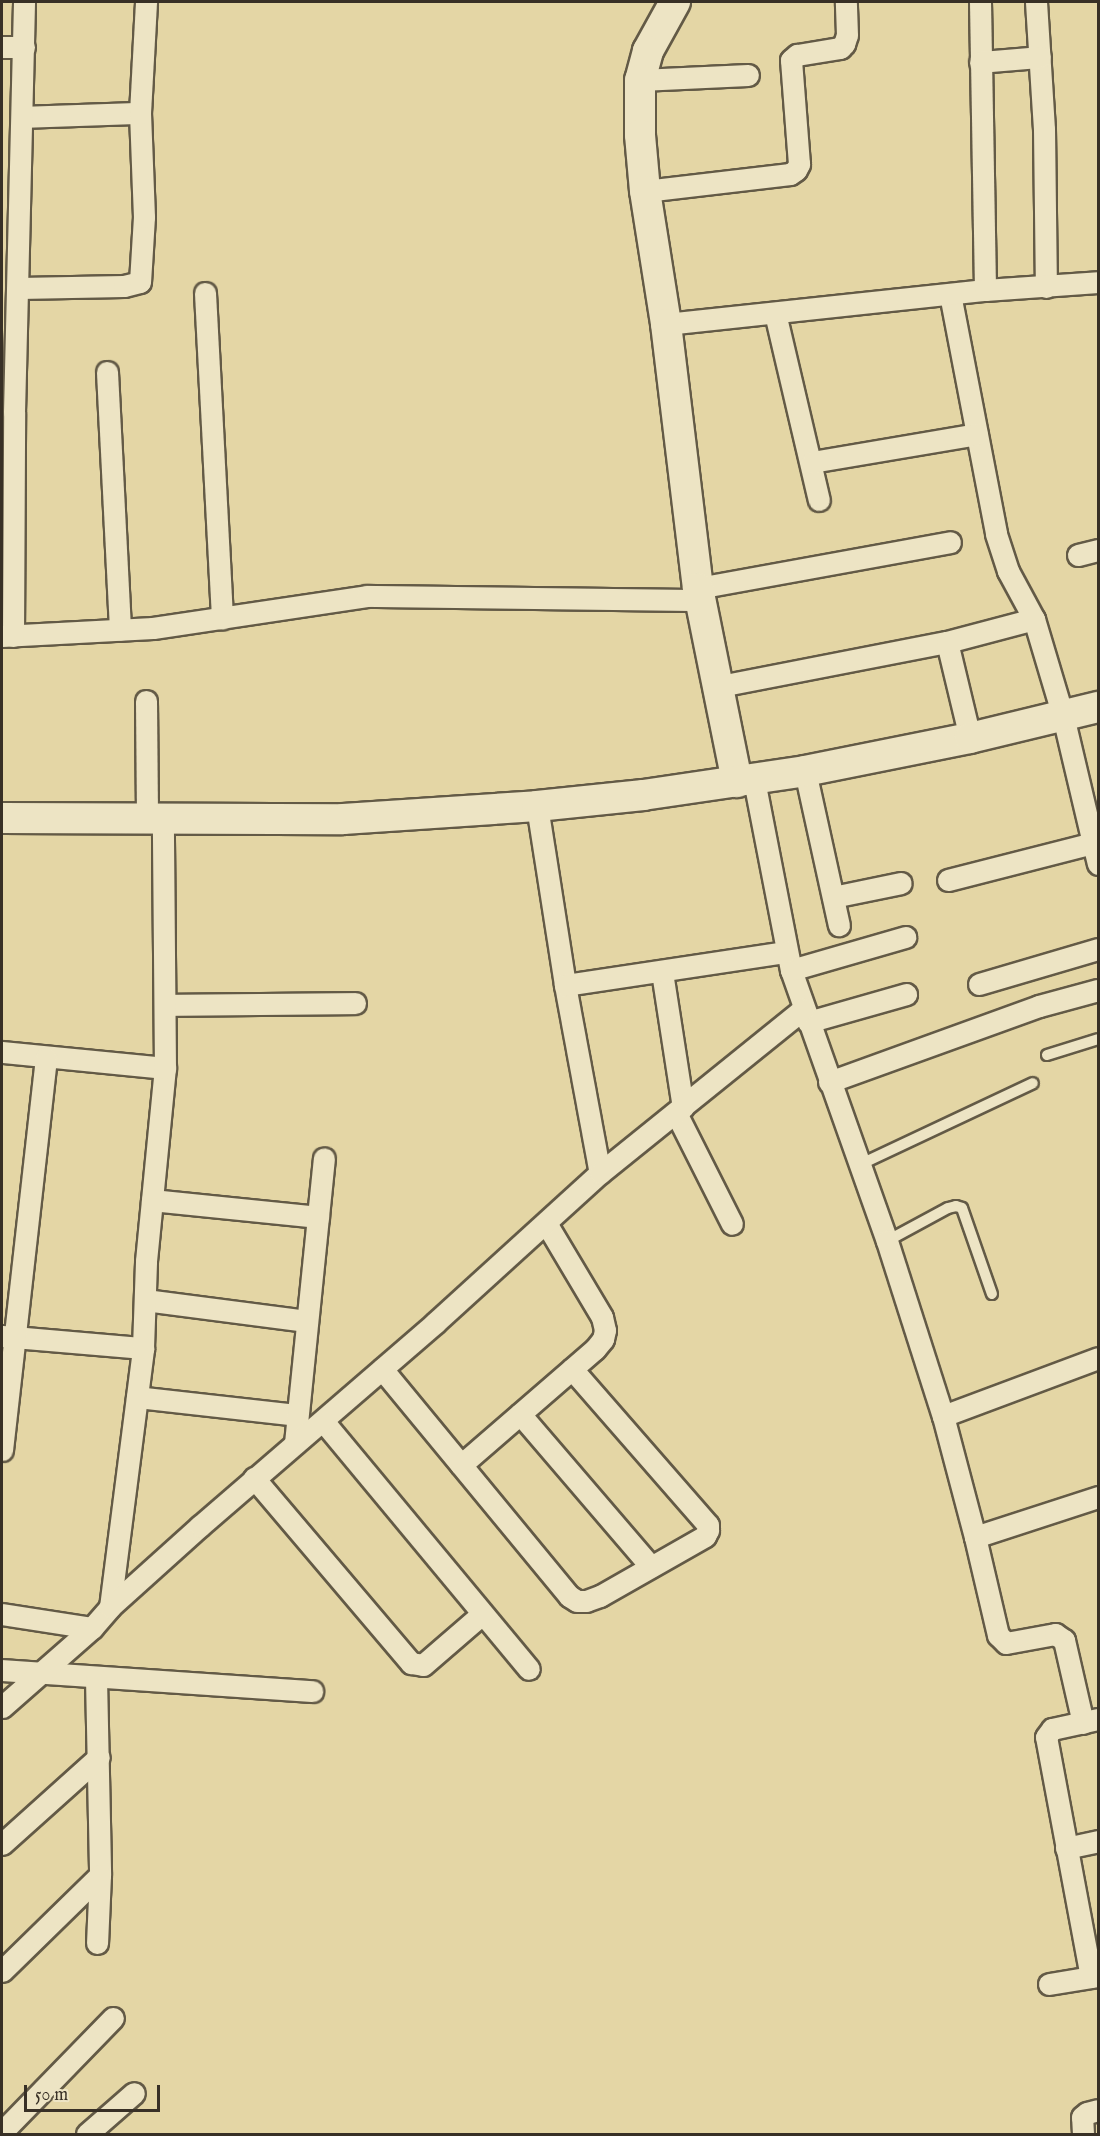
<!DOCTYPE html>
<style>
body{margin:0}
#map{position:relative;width:1100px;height:2136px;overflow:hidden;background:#e4d6a5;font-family:"IM FELL English",serif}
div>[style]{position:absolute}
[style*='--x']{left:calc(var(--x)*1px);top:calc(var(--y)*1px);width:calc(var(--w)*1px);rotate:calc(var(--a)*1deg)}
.roads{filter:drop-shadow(2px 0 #635a46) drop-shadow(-2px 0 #635a46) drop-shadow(0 2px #635a46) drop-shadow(0 -2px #635a46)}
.lane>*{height:10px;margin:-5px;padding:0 5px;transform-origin:5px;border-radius:5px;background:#ede4c4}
.street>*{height:21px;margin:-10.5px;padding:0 10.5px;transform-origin:10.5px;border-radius:10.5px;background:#ede4c4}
.secondary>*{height:30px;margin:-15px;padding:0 15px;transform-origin:15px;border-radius:15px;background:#ede4c4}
span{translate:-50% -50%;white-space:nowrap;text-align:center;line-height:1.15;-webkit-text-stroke:5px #ede4c4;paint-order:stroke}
.frame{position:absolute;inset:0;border:3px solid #383026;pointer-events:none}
.scale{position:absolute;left:24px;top:2085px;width:136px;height:27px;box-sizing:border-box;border:3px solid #383026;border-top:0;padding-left:8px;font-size:18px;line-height:21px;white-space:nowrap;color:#383026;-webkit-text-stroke:4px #ede4c4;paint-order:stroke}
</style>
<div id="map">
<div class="roads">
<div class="lane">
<i style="--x:1047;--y:1055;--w:53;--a:-17.4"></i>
<i style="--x:859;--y:1165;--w:192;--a:-25.2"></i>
<i style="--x:887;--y:1241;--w:69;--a:-28.4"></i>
<i style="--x:948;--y:1208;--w:8;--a:-14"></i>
<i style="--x:956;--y:1206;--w:6;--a:18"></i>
<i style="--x:962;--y:1208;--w:91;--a:70.8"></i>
</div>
<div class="street">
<i style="--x:980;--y:2;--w:288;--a:89"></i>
<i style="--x:1036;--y:2;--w:127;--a:86.4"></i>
<i style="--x:1044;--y:129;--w:158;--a:89.3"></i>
<i style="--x:2;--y:47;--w:22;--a:0"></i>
<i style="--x:980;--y:62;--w:60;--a:-4.8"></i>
<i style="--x:640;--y:80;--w:108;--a:-2.7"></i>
<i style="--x:23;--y:117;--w:117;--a:-2"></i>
<i style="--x:645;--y:191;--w:146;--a:-6.7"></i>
<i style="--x:790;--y:174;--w:7;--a:-34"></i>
<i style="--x:796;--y:170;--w:7;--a:-63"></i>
<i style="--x:799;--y:164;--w:104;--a:-94.4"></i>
<i style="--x:791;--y:60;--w:8;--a:-40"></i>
<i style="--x:797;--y:55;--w:44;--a:-9.2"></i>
<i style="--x:840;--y:48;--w:6;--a:-45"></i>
<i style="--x:844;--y:44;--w:9;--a:-72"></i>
<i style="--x:847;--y:35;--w:33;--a:-92"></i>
<i style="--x:19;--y:288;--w:105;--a:-1.1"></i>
<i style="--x:124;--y:286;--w:16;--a:-14"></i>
<i style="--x:140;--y:282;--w:65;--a:-86.5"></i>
<i style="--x:144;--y:217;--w:104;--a:-92.2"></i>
<i style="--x:140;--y:113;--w:111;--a:-86.9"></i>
<i style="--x:205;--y:293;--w:326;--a:87"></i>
<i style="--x:950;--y:294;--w:244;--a:79.1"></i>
<i style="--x:996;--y:534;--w:39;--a:72"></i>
<i style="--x:1008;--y:571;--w:55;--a:61.6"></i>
<i style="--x:1034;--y:619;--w:101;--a:73.4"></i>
<i style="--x:1063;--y:716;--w:152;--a:76.7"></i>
<i style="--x:775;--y:313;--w:192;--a:76.8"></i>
<i style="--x:666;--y:324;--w:321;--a:-6.1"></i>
<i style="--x:985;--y:290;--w:113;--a:-4"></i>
<i style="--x:107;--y:372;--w:258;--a:87.1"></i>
<i style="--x:812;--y:462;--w:167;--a:-9.6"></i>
<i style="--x:1078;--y:555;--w:21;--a:-14"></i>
<i style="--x:698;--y:588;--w:256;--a:-10.3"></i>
<i style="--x:2;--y:636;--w:151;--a:-3"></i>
<i style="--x:153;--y:628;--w:216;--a:-8.5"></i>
<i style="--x:367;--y:596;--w:334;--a:0.7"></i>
<i style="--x:13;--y:636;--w:224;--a:-89.7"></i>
<i style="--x:14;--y:412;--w:410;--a:-88.6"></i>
<i style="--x:947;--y:642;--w:99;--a:76.5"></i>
<i style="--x:720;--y:686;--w:231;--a:-11"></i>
<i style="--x:947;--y:642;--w:90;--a:-14.8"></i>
<i style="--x:146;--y:701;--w:119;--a:89.5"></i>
<i style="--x:805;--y:771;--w:158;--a:77.6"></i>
<i style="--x:754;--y:780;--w:194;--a:79"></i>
<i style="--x:791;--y:970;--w:288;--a:70.5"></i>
<i style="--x:887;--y:1241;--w:184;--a:72.3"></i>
<i style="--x:943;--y:1416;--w:125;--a:75.2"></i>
<i style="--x:975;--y:1537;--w:101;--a:76.8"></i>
<i style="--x:998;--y:1635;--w:11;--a:45"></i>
<i style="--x:1006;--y:1643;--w:50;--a:-10.4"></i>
<i style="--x:1055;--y:1634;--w:11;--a:34"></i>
<i style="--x:1064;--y:1640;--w:85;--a:77.1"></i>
<i style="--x:537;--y:806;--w:181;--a:81.1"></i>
<i style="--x:565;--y:985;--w:191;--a:79.5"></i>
<i style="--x:948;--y:880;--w:150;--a:-14.3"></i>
<i style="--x:833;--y:897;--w:69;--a:-11.6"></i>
<i style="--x:791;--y:970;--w:119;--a:-16.1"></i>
<i style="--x:662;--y:972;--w:137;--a:81.2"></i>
<i style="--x:979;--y:984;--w:124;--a:-16.4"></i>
<i style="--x:565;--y:985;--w:223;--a:-8.5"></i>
<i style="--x:165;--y:1005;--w:190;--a:-0.6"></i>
<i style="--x:808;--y:1022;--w:102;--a:-15.9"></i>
<i style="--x:2;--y:1052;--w:164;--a:5.6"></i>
<i style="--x:829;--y:1082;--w:223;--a:-19.9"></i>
<i style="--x:1039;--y:1006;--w:61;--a:-15.2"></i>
<i style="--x:676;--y:1113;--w:124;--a:63.2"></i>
<i style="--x:152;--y:1200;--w:167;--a:5.8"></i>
<i style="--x:145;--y:1300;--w:163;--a:7.4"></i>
<i style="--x:2;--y:1336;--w:142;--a:4.9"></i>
<i style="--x:382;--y:1369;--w:294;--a:50.5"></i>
<i style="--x:569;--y:1596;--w:9;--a:32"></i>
<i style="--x:577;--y:1601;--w:9;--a:0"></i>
<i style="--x:586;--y:1601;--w:15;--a:-20"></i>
<i style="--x:600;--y:1596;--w:121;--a:-29.7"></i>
<i style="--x:705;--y:1536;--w:7;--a:-63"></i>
<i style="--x:708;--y:1530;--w:5;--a:-90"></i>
<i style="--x:708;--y:1525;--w:207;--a:-131.1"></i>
<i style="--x:137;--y:1397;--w:161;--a:6.4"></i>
<i style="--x:520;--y:1414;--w:201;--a:49.4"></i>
<i style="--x:943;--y:1416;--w:165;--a:-20.5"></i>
<i style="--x:323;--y:1421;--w:322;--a:50.3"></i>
<i style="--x:295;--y:1443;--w:286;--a:-84.2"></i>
<i style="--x:2;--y:1450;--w:394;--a:-83.6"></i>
<i style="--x:461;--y:1465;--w:177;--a:-40.9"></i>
<i style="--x:595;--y:1349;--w:13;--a:-51"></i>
<i style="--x:603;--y:1339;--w:9;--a:-77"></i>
<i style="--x:605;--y:1330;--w:13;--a:-103"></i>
<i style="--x:602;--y:1317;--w:109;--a:-120.8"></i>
<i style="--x:254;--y:1478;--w:243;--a:49.7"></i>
<i style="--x:411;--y:1663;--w:12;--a:9"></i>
<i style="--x:423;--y:1665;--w:78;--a:-40.8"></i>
<i style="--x:975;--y:1537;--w:129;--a:-18"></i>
<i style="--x:110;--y:1607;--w:261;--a:-82.7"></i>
<i style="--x:143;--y:1348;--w:87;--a:-88"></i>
<i style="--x:146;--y:1261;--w:194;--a:-84.4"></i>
<i style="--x:165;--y:1068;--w:248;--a:-90.5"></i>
<i style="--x:2;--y:1614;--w:91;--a:8.8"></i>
<i style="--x:2;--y:1670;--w:311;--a:3.9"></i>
<i style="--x:96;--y:1678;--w:197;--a:88.8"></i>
<i style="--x:100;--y:1875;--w:68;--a:92.5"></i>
<i style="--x:2;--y:1707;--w:120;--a:-41.3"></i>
<i style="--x:92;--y:1628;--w:28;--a:-49"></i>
<i style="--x:110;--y:1607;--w:121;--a:-42"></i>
<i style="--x:200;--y:1526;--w:311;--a:-40.8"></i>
<i style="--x:435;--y:1323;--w:223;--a:-42.3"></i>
<i style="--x:600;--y:1173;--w:261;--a:-38.9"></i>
<i style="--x:2;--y:1844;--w:130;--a:-41.9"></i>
<i style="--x:1066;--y:1848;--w:33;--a:-12"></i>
<i style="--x:2;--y:1971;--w:137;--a:-44.4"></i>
<i style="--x:1091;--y:1977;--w:244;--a:-100.6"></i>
<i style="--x:1046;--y:1737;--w:10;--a:-53"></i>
<i style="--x:1052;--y:1729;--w:47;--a:-12.3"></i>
<i style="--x:1049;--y:1984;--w:50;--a:-9.3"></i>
<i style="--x:2;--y:2132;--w:159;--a:-45.8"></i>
<i style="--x:87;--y:2134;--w:62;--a:-41.1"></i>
<i style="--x:1083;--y:2134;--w:17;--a:-93"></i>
<i style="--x:1082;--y:2117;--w:6;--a:-39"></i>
<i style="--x:1087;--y:2113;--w:11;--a:-15"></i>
</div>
<div class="secondary">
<i style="--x:675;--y:2;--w:56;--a:118.9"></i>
<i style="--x:648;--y:51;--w:30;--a:105"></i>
<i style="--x:640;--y:80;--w:55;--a:90"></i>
<i style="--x:640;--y:135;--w:56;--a:84.9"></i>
<i style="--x:645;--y:191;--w:135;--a:81"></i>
<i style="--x:666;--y:324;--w:266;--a:83.1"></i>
<i style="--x:698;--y:588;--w:198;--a:78.6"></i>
<i style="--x:2;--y:818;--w:341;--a:0.2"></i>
<i style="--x:343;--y:819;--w:194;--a:-3.8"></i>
<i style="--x:537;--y:806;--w:107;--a:-5.9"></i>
<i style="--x:643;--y:795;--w:164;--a:-8.4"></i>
<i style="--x:805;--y:771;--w:168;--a:-11.3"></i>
<i style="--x:970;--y:738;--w:132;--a:-13.6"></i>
</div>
</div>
<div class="frame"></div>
<div class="scale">50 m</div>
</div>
